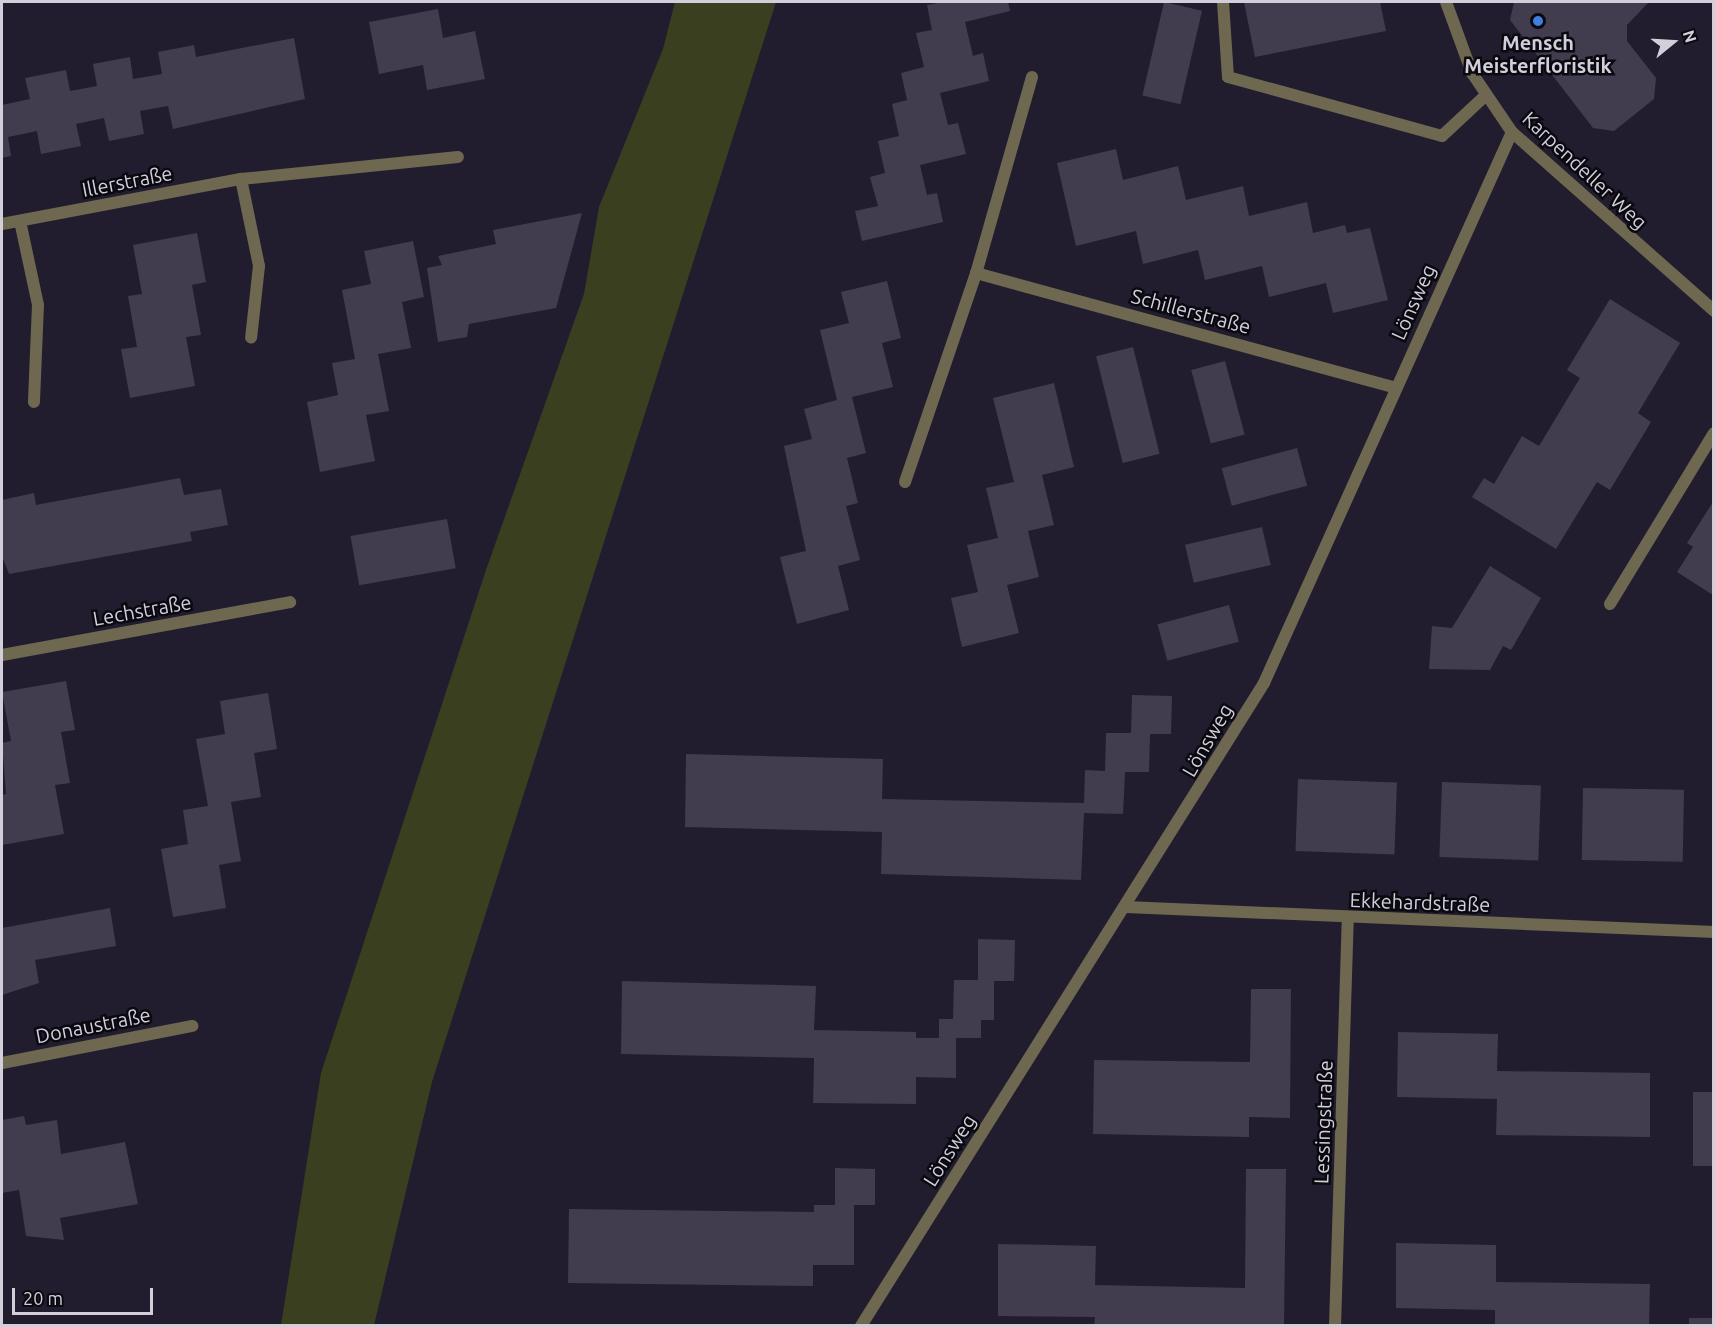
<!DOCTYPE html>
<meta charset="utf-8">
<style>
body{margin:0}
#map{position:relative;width:1715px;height:1327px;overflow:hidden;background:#221d2e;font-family:Ubuntu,sans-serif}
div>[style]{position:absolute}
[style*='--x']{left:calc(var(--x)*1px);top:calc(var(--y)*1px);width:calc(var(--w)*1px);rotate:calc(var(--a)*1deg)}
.green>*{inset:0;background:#3a401f}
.building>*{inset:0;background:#413c4e;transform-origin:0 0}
.lane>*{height:12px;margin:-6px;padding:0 6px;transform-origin:6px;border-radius:6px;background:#6f6850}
.street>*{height:12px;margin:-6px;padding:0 6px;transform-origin:6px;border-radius:6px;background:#6f6850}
.dots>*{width:16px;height:16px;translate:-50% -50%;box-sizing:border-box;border:3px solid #0b0910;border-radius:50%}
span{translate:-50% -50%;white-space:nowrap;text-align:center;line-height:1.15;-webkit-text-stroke:5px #0b0910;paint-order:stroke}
.poi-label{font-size:20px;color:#d2cfdb;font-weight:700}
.street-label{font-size:20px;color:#d2cfdb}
.frame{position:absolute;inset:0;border:3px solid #d2cfdb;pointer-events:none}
.north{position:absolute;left:1643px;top:12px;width:60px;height:60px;-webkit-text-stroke:4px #0b0910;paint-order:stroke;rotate:72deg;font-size:16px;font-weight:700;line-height:24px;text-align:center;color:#d2cfdb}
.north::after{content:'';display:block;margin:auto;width:21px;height:27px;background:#d2cfdb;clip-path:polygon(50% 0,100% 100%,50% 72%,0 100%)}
.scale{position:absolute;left:12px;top:1288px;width:141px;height:27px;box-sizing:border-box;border:3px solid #d2cfdb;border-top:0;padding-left:8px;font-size:18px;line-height:21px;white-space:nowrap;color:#d2cfdb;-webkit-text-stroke:4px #0b0910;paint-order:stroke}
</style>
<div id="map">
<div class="green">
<i style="clip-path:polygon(675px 2px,776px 2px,432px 1082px,374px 1325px,281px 1325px,321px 1073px,486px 570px,584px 294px,599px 207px,663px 49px)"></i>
</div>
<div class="building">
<i style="clip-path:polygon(943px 2px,1008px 2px,1010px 11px,965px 22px,973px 56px,983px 53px,989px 81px,940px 93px,948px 125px,958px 123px,966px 154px,920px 165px,927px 195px,937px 193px,943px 222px,862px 241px,855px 211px,878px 206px,870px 177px,885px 173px,878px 141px,899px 136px,892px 104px,907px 100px,901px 73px,924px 67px,916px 33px,932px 30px,927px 5px)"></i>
<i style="left:1164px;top:2px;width:39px;height:96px;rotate:13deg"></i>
<i style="clip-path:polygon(1244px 2px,1380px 2px,1386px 31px,1255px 57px)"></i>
<i style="clip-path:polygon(1514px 2px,1649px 2px,1627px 25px,1627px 41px,1656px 78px,1654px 99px,1614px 131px,1593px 128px,1510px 20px)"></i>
<i style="clip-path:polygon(438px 9px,443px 38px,475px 31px,485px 79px,427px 90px,423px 65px,379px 74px,369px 22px)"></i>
<i style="clip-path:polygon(294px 38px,305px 99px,173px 129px,168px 106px,140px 111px,144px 134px,109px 141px,104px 118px,76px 124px,81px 146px,41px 154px,37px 131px,8px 137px,11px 156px,2px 158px,2px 105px,30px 99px,25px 78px,66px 70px,70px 91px,97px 86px,93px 64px,130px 57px,133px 79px,162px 74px,158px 52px,194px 45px,196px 57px)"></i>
<i style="clip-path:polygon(1116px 149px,1123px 180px,1178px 166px,1186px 200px,1243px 186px,1249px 216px,1307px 202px,1313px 233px,1345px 225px,1347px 233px,1370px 228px,1388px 300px,1333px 313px,1326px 283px,1269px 297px,1262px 266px,1205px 280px,1198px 250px,1143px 264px,1136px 231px,1076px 246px,1057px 163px)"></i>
<i style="clip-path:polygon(582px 213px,556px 308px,469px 324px,467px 337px,438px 342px,427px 268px,442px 265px,438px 256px,496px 244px,493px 230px)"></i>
<i style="clip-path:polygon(197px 233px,206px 282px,192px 285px,201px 335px,186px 337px,195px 386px,130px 398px,121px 349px,137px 347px,128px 296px,142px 294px,133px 245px)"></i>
<i style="clip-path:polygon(413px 241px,424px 297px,402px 302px,411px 348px,378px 354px,389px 411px,366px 415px,375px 461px,320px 472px,307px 402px,338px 395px,332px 363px,355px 359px,342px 290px,371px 284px,364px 251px)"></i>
<i style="clip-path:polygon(887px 281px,901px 338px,882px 343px,893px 387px,852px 397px,866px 453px,847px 458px,858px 503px,846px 506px,860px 560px,838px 566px,849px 610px,797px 624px,780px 557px,806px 551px,784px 446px,812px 439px,804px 409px,837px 400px,820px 330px,849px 323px,841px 292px)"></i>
<i style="clip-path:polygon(1610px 299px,1680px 343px,1638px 413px,1651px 422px,1610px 490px,1597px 482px,1556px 549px,1472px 497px,1484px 478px,1494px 484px,1522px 436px,1539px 446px,1580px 378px,1567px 370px)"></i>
<i style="left:1133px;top:347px;width:110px;height:38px;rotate:76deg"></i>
<i style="left:1225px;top:361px;width:76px;height:35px;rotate:75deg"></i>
<i style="clip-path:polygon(1054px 383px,1074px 467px,1042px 475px,1054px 525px,1028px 531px,1039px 577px,1007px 585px,1019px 633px,962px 647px,951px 598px,978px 592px,967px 545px,998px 538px,986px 488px,1014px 482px,993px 398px)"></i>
<i style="left:1297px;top:448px;width:39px;height:78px;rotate:75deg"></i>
<i style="clip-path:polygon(180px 478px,184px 495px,221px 489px,228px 525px,190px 532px,192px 541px,9px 574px,2px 556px,2px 500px,34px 493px,36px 505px)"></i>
<i style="clip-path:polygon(1713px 502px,1713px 595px,1677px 572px,1693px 547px,1687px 543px)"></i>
<i style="left:447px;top:519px;width:50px;height:98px;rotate:80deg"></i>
<i style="left:1262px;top:527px;width:39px;height:79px;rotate:77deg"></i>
<i style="clip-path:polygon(1490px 566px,1541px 598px,1511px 650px,1503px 646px,1490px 670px,1429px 669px,1432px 626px,1452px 628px)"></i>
<i style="left:1229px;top:605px;width:38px;height:74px;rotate:75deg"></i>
<i style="clip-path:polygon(66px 681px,75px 730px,61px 732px,70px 783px,55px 785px,64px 834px,2px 845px,2px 795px,6px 794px,2px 743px,11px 741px,2px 692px)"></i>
<i style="clip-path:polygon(268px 693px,277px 749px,254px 753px,261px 797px,231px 802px,241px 861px,219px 865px,226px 908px,173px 917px,161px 849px,188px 844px,183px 810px,208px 806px,196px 739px,225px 734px,220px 701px)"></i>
<i style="clip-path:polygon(1132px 695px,1172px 696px,1171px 734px,1150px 734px,1149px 772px,1125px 772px,1123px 814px,1084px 813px,1081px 880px,881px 874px,882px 832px,685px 827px,686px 754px,883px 759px,882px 799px,1084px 803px,1085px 770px,1105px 771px,1106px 733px,1131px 733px)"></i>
<i style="left:1298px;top:779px;width:99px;height:72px;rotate:2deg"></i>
<i style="left:1442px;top:782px;width:99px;height:75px;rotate:2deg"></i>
<i style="left:1583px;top:788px;width:101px;height:72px;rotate:1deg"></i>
<i style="clip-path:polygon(110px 908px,116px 946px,35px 960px,39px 983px,2px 995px,2px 928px)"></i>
<i style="clip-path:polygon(978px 939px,1015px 940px,1014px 981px,994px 981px,994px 1020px,981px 1020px,981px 1038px,956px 1038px,956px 1078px,916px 1077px,916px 1104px,813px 1103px,814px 1058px,621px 1054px,622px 981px,816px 986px,814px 1030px,916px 1032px,916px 1038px,939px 1038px,939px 1019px,953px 1019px,954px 980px,978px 980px)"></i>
<i style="clip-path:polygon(1251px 989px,1291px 989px,1290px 1118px,1249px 1117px,1249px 1137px,1093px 1134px,1094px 1060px,1250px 1062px)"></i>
<i style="clip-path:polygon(1398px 1032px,1498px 1034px,1497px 1071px,1650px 1073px,1650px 1137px,1496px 1135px,1497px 1099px,1397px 1097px)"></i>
<i style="left:1693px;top:1092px;width:20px;height:74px"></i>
<i style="clip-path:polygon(24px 1116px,26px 1125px,57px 1120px,61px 1154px,125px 1142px,138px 1204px,60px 1218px,64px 1240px,26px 1236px,19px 1190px,2px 1193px,2px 1120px)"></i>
<i style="clip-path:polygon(835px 1168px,875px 1169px,875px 1205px,854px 1205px,854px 1265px,813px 1265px,813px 1286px,568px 1283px,569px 1209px,814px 1212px,814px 1205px,835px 1205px)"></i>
<i style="clip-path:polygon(1246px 1169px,1286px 1169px,1284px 1326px,1094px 1326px,1095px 1317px,998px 1316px,998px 1244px,1096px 1246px,1095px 1285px,1245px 1288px)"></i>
<i style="clip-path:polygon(1396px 1243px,1496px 1245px,1496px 1282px,1650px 1284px,1649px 1326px,1495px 1326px,1495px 1310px,1396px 1308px)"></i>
<i style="left:1689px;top:1318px;width:24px;height:8px"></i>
</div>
<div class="lane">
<i style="--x:1223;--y:2;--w:75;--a:86.2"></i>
<i style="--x:1228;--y:77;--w:222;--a:15.4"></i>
<i style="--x:1442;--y:136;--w:60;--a:-43"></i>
<i style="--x:241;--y:179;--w:89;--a:78.3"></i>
<i style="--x:259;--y:266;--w:72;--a:96.3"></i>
<i style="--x:20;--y:221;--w:86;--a:77.9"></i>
<i style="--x:38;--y:305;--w:97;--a:92.4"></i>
<i style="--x:905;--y:482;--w:221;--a:-71.2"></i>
<i style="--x:1610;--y:604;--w:200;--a:-58.7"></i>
</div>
<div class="street">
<i style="--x:1446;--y:2;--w:76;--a:69.9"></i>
<i style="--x:1472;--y:73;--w:71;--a:55.9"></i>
<i style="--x:1512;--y:132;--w:270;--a:41.5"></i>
<i style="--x:1032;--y:77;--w:204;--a:105.9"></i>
<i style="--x:976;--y:273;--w:435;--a:15.3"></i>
<i style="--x:2;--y:224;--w:243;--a:-10.7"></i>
<i style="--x:241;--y:179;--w:218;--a:-5.8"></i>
<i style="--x:2;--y:655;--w:293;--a:-10.4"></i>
<i style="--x:1126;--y:907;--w:589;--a:2.43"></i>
<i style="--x:2;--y:1063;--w:194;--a:-11"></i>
<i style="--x:861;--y:1326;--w:759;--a:-57.92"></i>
<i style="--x:1264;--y:683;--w:604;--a:-65.77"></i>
<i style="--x:1335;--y:1326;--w:407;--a:-88.2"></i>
</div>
<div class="dots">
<i style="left:1538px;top:21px;background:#3f7fe0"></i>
</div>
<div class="poi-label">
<span style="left:1538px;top:54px">Mensch<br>Meisterfloristik</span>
</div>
<div class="street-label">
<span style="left:1585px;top:170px;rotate:43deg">Karpendeller Weg</span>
<span style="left:127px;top:181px;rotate:-11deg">Illerstraße</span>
<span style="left:1413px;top:302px;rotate:-66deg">Lönsweg</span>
<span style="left:1191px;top:311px;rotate:15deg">Schillerstraße</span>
<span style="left:142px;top:610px;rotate:-10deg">Lechstraße</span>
<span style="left:1207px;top:740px;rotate:-60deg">Lönsweg</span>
<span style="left:1420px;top:902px;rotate:2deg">Ekkehardstraße</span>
<span style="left:93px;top:1025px;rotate:-11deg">Donaustraße</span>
<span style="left:1323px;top:1122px;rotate:-88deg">Lessingstraße</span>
<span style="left:949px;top:1150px;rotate:-58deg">Lönsweg</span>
</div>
<div class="frame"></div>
<div class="north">N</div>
<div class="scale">20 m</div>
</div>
